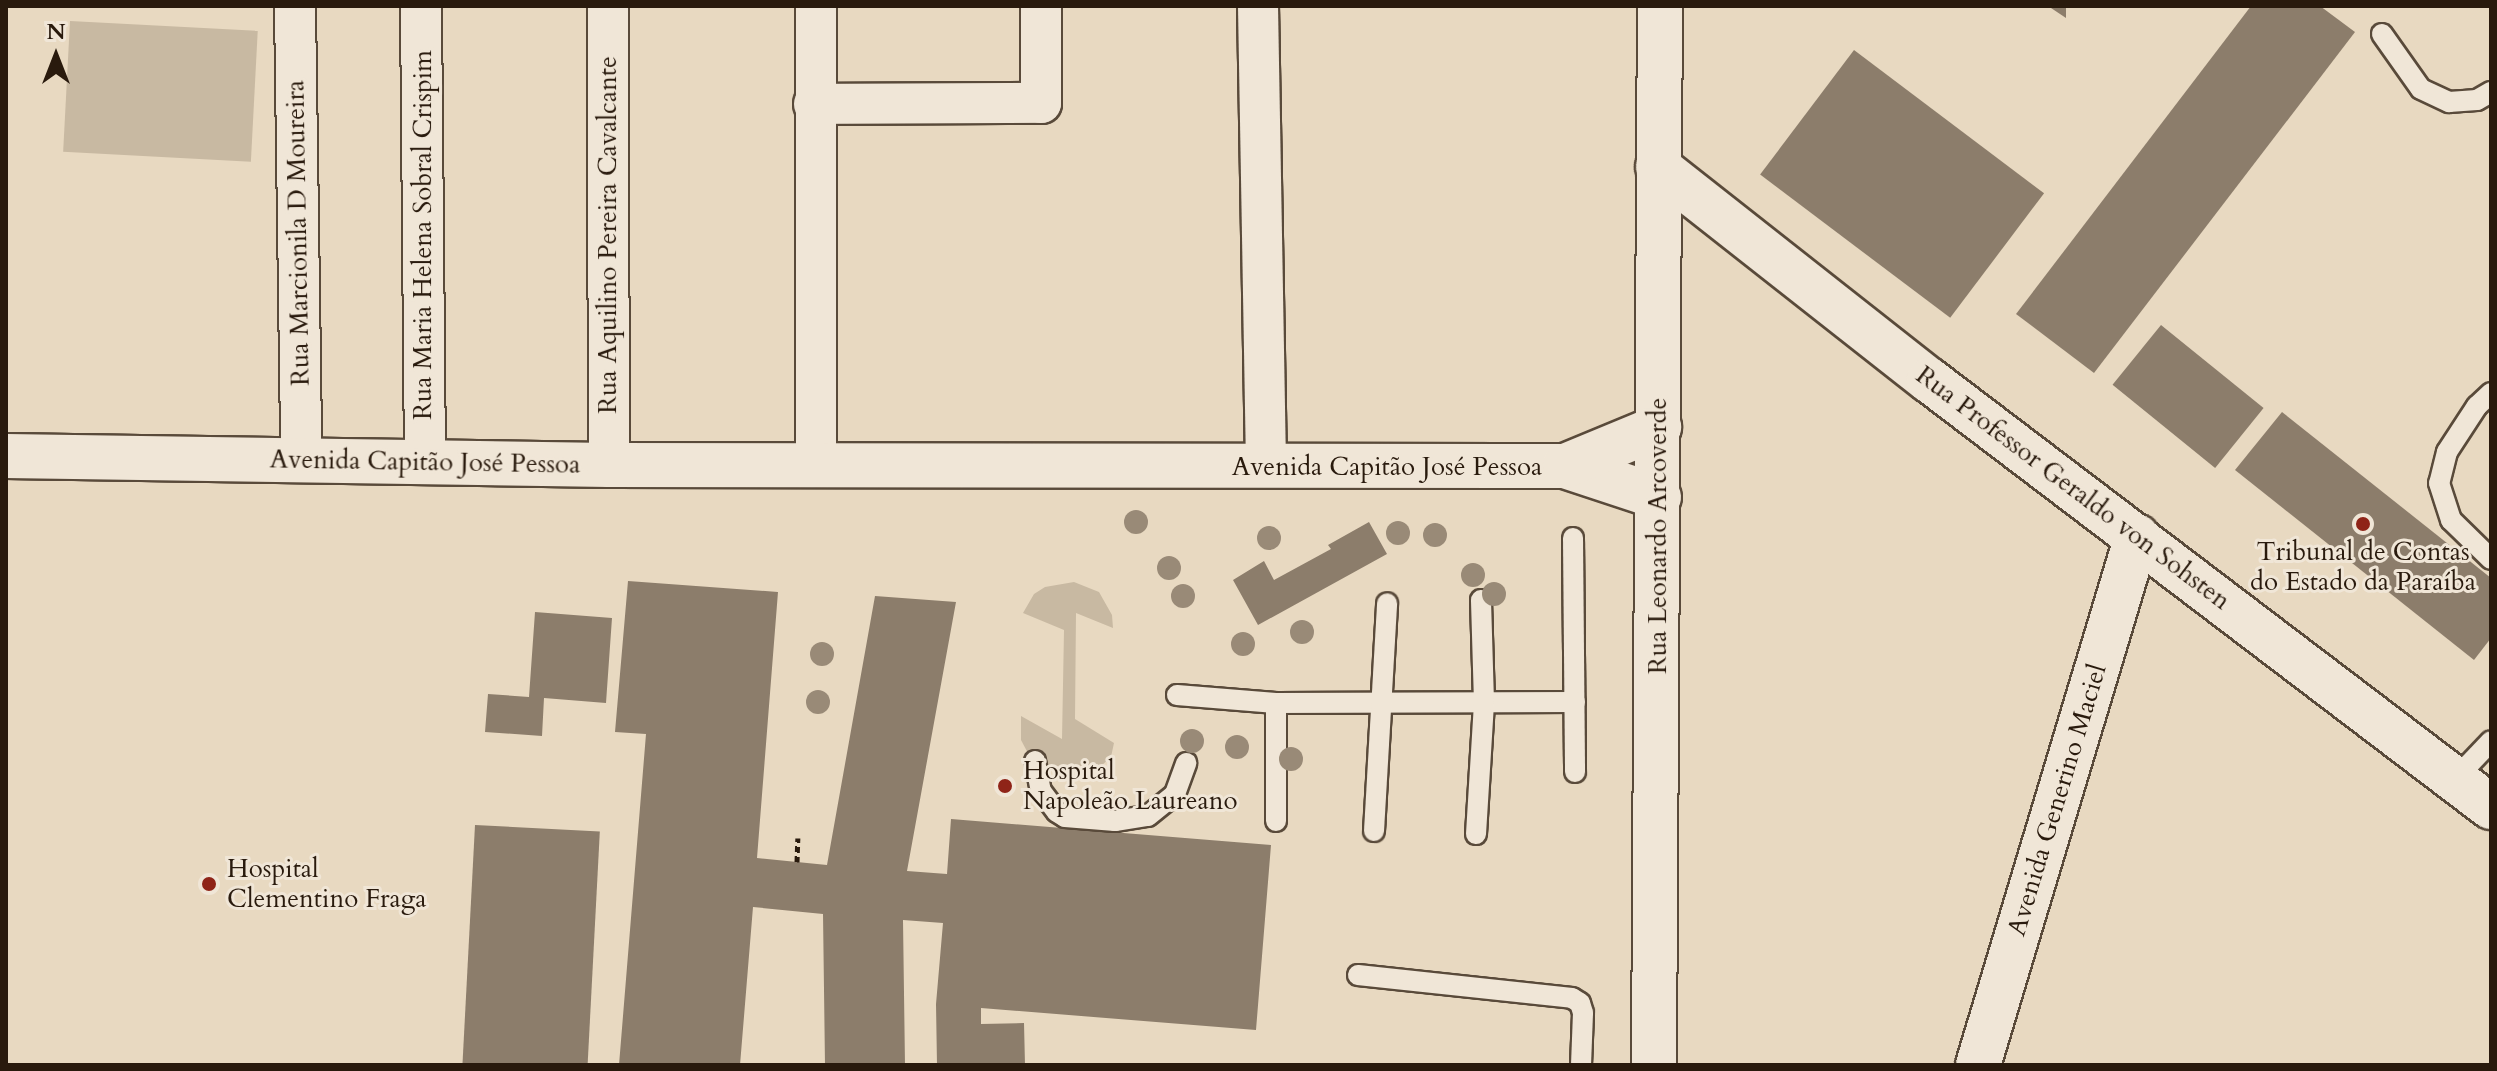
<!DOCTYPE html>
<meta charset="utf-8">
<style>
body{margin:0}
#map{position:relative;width:2497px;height:1071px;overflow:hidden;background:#e8d9c1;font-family:Cardo,serif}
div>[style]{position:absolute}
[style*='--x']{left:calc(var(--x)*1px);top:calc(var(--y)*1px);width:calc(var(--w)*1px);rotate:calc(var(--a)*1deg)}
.green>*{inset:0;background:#c8b9a2;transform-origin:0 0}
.building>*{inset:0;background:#8c7d6b;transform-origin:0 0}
.path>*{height:5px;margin-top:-2.5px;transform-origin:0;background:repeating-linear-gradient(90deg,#291a0d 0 6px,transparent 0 10px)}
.roads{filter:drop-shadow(2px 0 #594a3a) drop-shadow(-2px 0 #594a3a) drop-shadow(0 2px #594a3a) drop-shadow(0 -2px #594a3a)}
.lane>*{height:20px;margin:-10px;padding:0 10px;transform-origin:10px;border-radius:10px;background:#f0e6d7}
.street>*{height:40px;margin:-20px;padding:0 20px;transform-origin:20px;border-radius:20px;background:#f0e6d7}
.secondary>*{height:44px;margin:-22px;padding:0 22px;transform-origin:22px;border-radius:22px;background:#f0e6d7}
.trees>*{width:24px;height:24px;margin:-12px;border-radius:50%;background:#998a77}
.dots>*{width:22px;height:22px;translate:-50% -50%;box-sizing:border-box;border:4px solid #f0e6d7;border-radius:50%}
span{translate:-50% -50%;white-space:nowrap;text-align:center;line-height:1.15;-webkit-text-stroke:6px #f0e6d7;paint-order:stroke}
.street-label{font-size:26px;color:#291a0d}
.poi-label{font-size:26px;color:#291a0d}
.left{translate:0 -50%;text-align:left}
.frame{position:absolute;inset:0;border:8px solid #291a0d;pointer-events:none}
.north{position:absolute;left:16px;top:16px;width:80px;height:80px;-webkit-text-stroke:6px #f0e6d7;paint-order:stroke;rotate:0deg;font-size:22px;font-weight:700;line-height:32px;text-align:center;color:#291a0d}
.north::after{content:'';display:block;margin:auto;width:28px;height:36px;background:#291a0d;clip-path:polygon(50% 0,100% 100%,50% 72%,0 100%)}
</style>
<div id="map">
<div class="green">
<i style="left:70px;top:21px;width:188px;height:131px;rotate:3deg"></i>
<i style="clip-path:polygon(1074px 582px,1099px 592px,1112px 615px,1113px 628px,1076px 613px,1075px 719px,1114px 743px,1111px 757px,1101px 766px,1065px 771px,1047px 769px,1030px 757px,1021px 740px,1021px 716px,1062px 739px,1064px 630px,1023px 613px,1034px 594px,1045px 587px)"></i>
</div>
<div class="building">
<i style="clip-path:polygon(2048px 6px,2066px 6px,2066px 18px)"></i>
<i style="clip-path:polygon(2251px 6px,2320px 6px,2355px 32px,2094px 373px,2016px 314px)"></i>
<i style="left:1854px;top:50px;width:238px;height:156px;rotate:37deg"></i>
<i style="left:2161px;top:325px;width:132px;height:77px;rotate:39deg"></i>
<i style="clip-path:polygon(2282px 412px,2491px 578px,2491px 638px,2474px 660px,2235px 470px)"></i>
<i style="clip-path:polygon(1369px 522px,1387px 554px,1258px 625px,1233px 580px,1264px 561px,1274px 580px,1331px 549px,1328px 545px)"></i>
<i style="clip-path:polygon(628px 581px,778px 592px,757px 858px,827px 865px,875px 596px,956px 602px,907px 871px,947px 874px,951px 819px,1271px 845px,1256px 1030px,981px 1008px,981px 1024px,1024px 1023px,1025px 1065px,937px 1065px,936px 1004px,943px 923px,903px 920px,905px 1065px,825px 1065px,823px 914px,753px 907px,740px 1065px,619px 1065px,646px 734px,615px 732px)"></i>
<i style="clip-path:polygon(535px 612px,612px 618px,606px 703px,544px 698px,542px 736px,485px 732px,488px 694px,529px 697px)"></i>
<i style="left:475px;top:825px;width:125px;height:241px;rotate:3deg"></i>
</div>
<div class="path">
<i style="--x:797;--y:862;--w:24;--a:-88"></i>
</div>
<div class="roads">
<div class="lane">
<i style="--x:2382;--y:34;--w:67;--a:54.7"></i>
<i style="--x:2421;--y:89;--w:31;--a:25"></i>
<i style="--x:2449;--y:102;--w:28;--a:-4"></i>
<i style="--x:2477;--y:100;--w:16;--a:-30"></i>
<i style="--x:2491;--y:393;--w:19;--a:137"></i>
<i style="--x:2477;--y:406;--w:55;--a:123.1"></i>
<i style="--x:2447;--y:452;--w:32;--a:104"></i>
<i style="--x:2439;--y:483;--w:39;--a:72"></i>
<i style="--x:2451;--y:520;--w:56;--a:44.3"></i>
<i style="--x:1573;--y:538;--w:234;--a:89.5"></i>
<i style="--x:1177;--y:695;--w:99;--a:4.6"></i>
<i style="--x:1276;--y:703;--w:299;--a:-0.2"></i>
<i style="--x:1276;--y:703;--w:118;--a:90"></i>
<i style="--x:1035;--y:761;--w:31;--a:79"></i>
<i style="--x:1041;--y:791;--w:26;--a:53"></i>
<i style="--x:1057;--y:812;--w:9;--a:32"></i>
<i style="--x:1065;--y:817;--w:50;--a:4.6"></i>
<i style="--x:1115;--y:821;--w:33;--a:-9"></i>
<i style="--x:1148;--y:816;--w:35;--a:-39"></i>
<i style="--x:1175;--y:794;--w:33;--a:-70"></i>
<i style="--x:2455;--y:779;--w:52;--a:-46.5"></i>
<i style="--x:1374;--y:831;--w:228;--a:-86.7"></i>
<i style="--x:1476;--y:834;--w:132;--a:-86.5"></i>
<i style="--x:1484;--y:702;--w:102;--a:-91.7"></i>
<i style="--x:1358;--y:975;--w:215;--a:6.1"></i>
<i style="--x:1572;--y:998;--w:9;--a:32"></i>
<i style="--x:1580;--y:1003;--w:10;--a:73"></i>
<i style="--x:1583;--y:1013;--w:52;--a:92.2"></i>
</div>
<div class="street">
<i style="--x:295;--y:6;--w:454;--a:89.2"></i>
<i style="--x:421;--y:6;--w:457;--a:89.5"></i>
<i style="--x:608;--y:6;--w:459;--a:89.9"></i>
<i style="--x:1258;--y:6;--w:461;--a:89"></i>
<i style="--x:814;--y:104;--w:227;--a:-0.3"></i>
<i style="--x:1041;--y:103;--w:97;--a:-90"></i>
<i style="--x:816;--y:466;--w:460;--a:-90"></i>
</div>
<div class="secondary">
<i style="--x:1658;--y:167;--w:345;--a:38.2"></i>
<i style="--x:1929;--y:380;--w:706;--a:37.23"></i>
<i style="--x:6;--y:456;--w:603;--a:0.86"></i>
<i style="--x:609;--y:465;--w:956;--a:0.06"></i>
<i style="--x:1565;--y:466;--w:99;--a:18.3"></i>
<i style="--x:1565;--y:466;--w:102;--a:-22.5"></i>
<i style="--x:1654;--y:1065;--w:1059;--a:-89.68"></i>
<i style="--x:1978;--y:1065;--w:552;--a:-73.27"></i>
</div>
</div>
<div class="trees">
<i style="left:1136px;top:522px"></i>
<i style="left:1398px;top:533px"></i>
<i style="left:1435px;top:535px"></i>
<i style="left:1269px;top:538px"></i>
<i style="left:1169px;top:568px"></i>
<i style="left:1473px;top:575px"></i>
<i style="left:1494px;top:594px"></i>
<i style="left:1183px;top:596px"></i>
<i style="left:1302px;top:632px"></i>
<i style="left:1243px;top:644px"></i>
<i style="left:822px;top:654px"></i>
<i style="left:818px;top:702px"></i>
<i style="left:1192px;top:741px"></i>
<i style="left:1237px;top:747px"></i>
<i style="left:1291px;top:759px"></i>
</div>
<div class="dots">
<i style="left:2363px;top:524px;background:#8f2418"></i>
<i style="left:1005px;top:786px;background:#8f2418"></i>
<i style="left:209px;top:884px;background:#8f2418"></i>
</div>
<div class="street-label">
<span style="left:298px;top:233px;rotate:-91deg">Rua Marcionila D Moureira</span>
<span style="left:423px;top:235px;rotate:-90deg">Rua Maria Helena Sobral Crispim</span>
<span style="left:608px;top:235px;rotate:-90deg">Rua Aquilino Pereira Cavalcante</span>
<span style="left:425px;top:462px;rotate:1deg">Avenida Capitão José Pessoa</span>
<span style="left:1387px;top:467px">Avenida Capitão José Pessoa</span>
<span style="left:2073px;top:488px;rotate:37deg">Rua Professor Geraldo von Sohsten</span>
<span style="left:1658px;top:536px;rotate:-90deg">Rua Leonardo Arcoverde</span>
<span style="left:2057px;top:800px;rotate:-73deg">Avenida Generino Maciel</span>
</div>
<div class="poi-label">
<span style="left:2363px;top:567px">Tribunal de Contas<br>do Estado da Paraíba</span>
<span class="left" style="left:1023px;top:786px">Hospital<br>Napoleão Laureano</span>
<span class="left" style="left:227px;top:884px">Hospital<br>Clementino Fraga</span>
</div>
<div class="frame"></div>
<div class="north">N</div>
</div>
